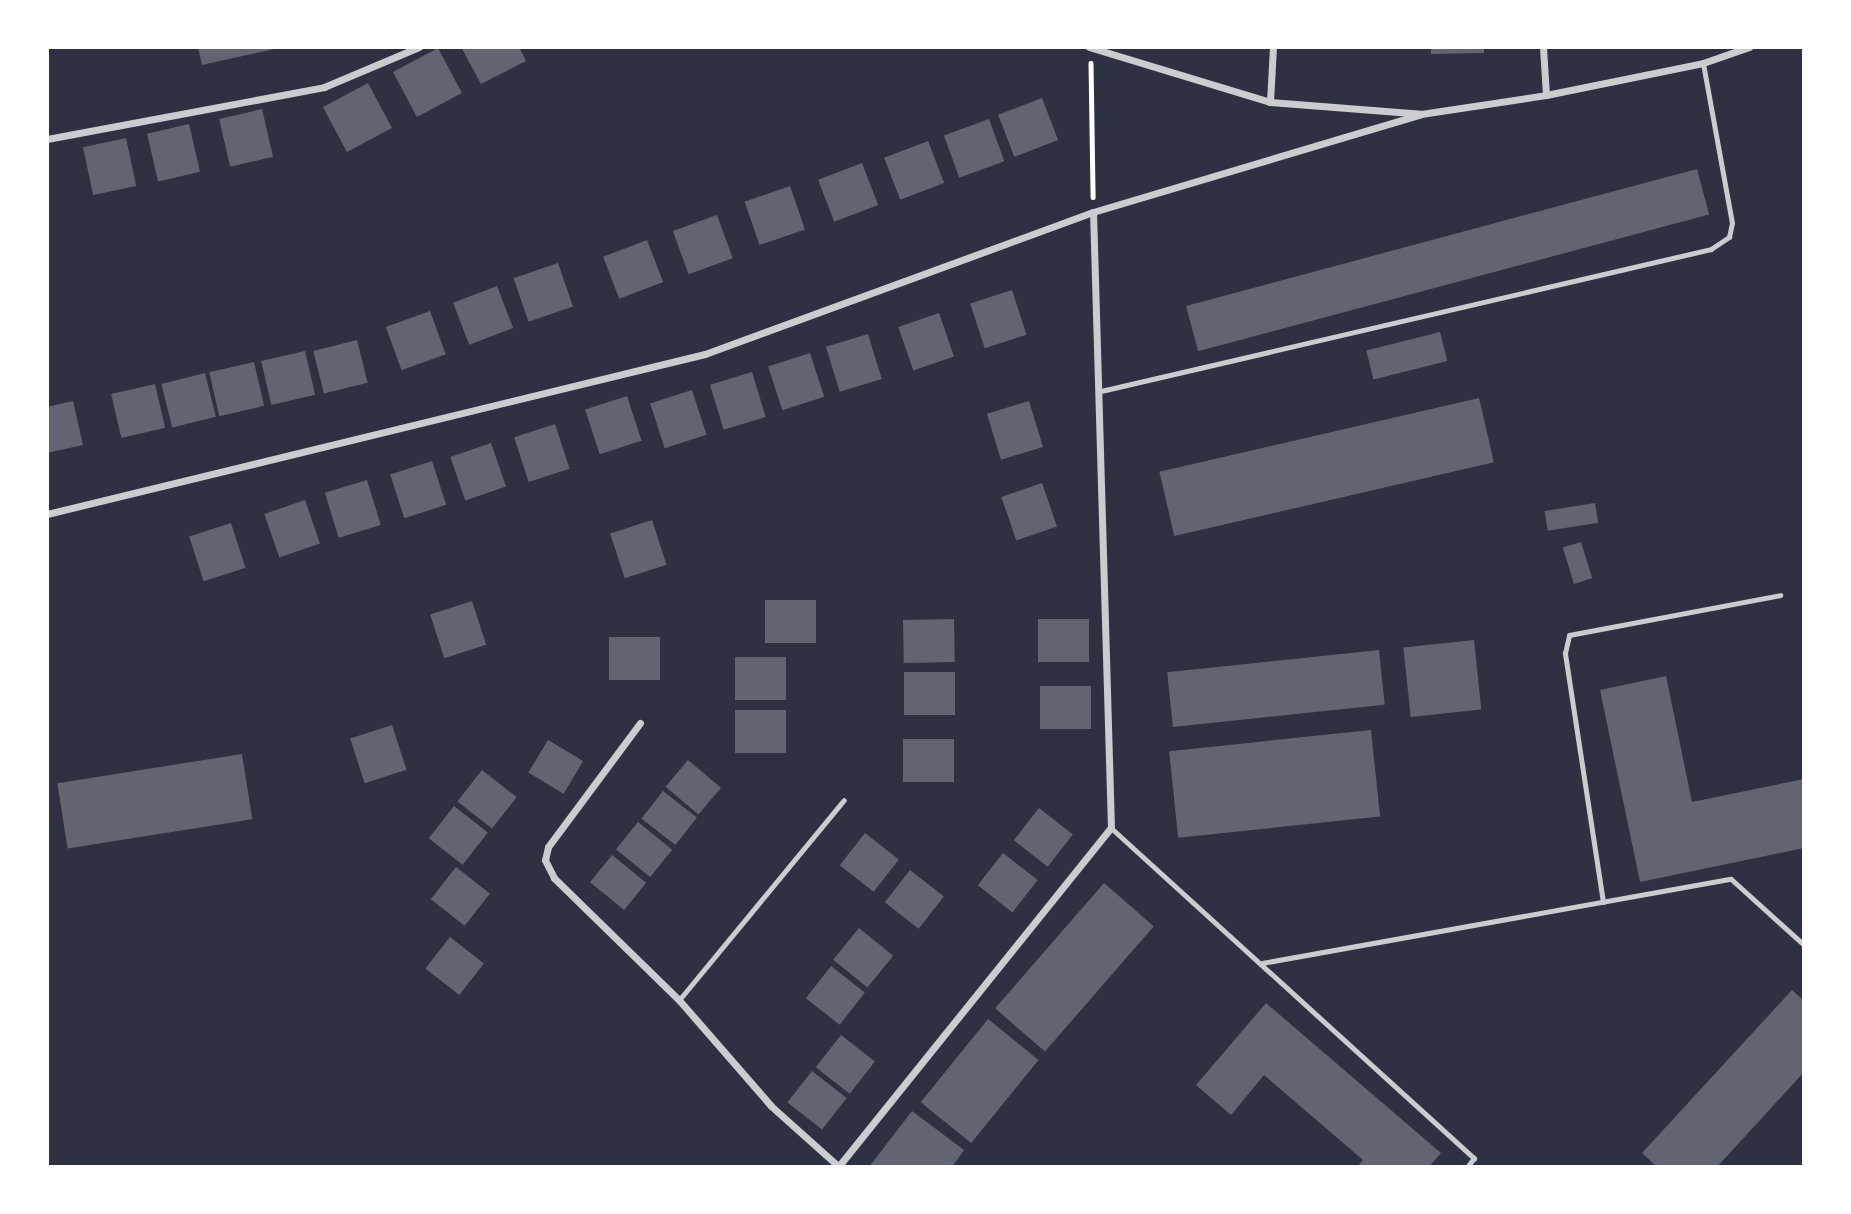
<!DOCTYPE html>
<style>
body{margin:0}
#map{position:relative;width:1851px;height:1214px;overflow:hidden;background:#2d3142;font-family:Lato,sans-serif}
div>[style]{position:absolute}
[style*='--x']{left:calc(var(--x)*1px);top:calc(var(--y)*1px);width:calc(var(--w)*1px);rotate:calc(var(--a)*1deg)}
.building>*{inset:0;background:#626471;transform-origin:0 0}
.path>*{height:4.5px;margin:-2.25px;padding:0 2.25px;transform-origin:2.25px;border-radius:2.25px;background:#fff}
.service>*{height:5px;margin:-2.5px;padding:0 2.5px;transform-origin:2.5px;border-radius:2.5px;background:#caccd0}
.minor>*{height:7px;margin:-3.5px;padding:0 3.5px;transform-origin:3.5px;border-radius:3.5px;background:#caccd0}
span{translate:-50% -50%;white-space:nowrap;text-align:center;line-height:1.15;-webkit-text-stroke:5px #fff;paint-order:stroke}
.frame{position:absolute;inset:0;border:49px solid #fff;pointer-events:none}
</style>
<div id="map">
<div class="building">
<i style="clip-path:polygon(198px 47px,279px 47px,279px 48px,202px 65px)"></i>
<i style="clip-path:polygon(461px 47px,519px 47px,526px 61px,481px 84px)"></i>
<i style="clip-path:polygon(1431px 47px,1484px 47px,1484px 53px,1431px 54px)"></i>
<i style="left:438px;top:48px;width:51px;height:51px;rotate:62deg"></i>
<i style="left:368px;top:83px;width:51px;height:51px;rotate:62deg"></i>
<i style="left:1042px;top:98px;width:45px;height:47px;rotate:69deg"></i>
<i style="left:262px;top:109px;width:49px;height:44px;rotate:77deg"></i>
<i style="left:989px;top:119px;width:45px;height:48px;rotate:70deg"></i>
<i style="left:189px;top:124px;width:49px;height:43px;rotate:77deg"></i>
<i style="left:126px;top:138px;width:49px;height:44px;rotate:78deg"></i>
<i style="left:928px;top:141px;width:45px;height:47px;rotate:69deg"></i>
<i style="left:862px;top:163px;width:45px;height:47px;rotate:69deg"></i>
<i style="left:1697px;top:169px;width:47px;height:529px;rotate:75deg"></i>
<i style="left:790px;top:186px;width:46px;height:48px;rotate:71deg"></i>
<i style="left:717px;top:215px;width:46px;height:47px;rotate:70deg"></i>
<i style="left:647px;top:240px;width:45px;height:47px;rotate:69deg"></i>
<i style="left:558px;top:263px;width:46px;height:47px;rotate:71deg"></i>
<i style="left:497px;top:286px;width:45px;height:47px;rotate:69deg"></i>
<i style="left:1012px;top:290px;width:47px;height:44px;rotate:72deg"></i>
<i style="left:430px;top:311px;width:46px;height:47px;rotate:70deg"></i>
<i style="left:939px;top:313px;width:46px;height:43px;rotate:71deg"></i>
<i style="left:1440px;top:332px;width:30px;height:76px;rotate:76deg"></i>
<i style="left:868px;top:334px;width:47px;height:44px;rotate:73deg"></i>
<i style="left:357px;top:340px;width:44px;height:45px;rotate:76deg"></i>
<i style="left:305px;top:351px;width:45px;height:45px;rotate:77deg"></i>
<i style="left:810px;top:353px;width:46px;height:44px;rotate:72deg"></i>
<i style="left:254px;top:362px;width:45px;height:46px;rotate:77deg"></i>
<i style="left:752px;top:372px;width:47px;height:44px;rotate:73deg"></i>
<i style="left:205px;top:373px;width:45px;height:45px;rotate:76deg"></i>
<i style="left:155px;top:384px;width:45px;height:45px;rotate:77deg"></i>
<i style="left:692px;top:390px;width:47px;height:44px;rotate:72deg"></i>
<i style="left:627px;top:396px;width:47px;height:44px;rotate:72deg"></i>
<i style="left:1479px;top:398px;width:66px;height:328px;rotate:77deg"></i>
<i style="clip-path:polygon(73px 401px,83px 445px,47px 453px,47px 407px)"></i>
<i style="left:1029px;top:401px;width:48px;height:44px;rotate:73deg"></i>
<i style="left:555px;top:424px;width:47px;height:43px;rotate:72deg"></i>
<i style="left:491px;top:443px;width:46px;height:43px;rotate:71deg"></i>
<i style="left:432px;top:461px;width:46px;height:44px;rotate:72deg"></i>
<i style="left:367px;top:480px;width:47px;height:44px;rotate:73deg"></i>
<i style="left:1042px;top:483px;width:46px;height:43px;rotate:71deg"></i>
<i style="left:305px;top:500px;width:46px;height:43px;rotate:71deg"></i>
<i style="left:1595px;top:503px;width:20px;height:51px;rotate:81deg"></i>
<i style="left:652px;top:520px;width:47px;height:44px;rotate:72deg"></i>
<i style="left:231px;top:523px;width:47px;height:44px;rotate:72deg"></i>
<i style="left:1581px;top:542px;width:38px;height:19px;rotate:73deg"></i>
<i style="left:816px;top:600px;width:43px;height:51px;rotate:90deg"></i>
<i style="left:472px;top:601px;width:46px;height:44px;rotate:72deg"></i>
<i style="left:954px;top:619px;width:43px;height:51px;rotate:89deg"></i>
<i style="left:1038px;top:619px;width:51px;height:43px"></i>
<i style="left:660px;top:637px;width:43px;height:51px;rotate:90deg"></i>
<i style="left:1474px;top:640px;width:70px;height:71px;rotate:84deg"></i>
<i style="left:1379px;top:650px;width:55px;height:213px;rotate:84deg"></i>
<i style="left:735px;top:657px;width:51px;height:43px"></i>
<i style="left:955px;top:672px;width:43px;height:51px;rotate:90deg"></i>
<i style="clip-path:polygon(1666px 676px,1692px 802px,1804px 779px,1804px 848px,1640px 882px,1600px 690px)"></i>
<i style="left:1091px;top:686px;width:43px;height:51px;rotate:90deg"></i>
<i style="left:786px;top:710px;width:43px;height:51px;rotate:90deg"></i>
<i style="left:392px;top:725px;width:47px;height:44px;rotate:72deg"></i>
<i style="left:1371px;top:730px;width:87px;height:203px;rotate:84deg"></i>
<i style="left:954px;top:739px;width:43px;height:51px;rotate:90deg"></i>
<i style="left:548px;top:740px;width:41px;height:38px;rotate:31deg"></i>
<i style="left:242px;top:754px;width:66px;height:187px;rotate:81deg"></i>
<i style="left:688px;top:760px;width:43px;height:35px;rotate:40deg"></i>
<i style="left:482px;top:770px;width:44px;height:40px;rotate:38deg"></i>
<i style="left:663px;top:791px;width:43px;height:35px;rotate:38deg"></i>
<i style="left:454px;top:806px;width:43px;height:41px;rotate:38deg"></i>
<i style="left:1039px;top:808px;width:43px;height:41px;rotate:38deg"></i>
<i style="left:638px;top:822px;width:44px;height:35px;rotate:39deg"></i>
<i style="left:865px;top:833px;width:43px;height:41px;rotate:38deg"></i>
<i style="left:1003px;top:853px;width:44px;height:41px;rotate:38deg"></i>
<i style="left:612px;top:855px;width:44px;height:35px;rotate:39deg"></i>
<i style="left:456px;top:867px;width:43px;height:41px;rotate:38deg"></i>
<i style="left:910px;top:870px;width:43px;height:41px;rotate:38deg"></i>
<i style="left:1104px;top:883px;width:66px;height:166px;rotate:41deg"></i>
<i style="left:859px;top:928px;width:44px;height:41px;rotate:39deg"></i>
<i style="left:450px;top:937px;width:43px;height:40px;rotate:38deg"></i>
<i style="left:831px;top:966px;width:43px;height:41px;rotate:38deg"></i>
<i style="clip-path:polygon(1792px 990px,1804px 1001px,1804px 1072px,1717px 1167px,1657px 1167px,1642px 1153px)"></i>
<i style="clip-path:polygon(1266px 1003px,1441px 1153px,1429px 1167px,1357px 1167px,1363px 1160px,1264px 1075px,1231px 1115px,1196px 1085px)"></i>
<i style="left:988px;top:1019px;width:65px;height:107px;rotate:39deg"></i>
<i style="left:841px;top:1035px;width:43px;height:41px;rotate:38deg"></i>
<i style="left:812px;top:1071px;width:44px;height:40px;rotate:38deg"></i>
<i style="clip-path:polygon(912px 1111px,964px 1150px,952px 1167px,869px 1167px)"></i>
</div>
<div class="path">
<i style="--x:1091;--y:63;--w:134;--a:89.1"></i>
</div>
<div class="service">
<i style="--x:1101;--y:391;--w:626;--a:-13.1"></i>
<i style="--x:1711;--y:249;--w:22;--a:-34"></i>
<i style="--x:1729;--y:237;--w:14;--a:-78"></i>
<i style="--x:1732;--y:223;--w:163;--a:-100.3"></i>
<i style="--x:1111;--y:828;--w:491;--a:42.3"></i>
<i style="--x:1474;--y:1158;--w:11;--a:128"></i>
<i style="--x:1603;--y:902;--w:252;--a:-98.7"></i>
<i style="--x:1565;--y:653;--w:18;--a:-77"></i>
<i style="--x:1569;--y:635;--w:215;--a:-10.7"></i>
<i style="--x:1262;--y:963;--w:476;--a:-10.2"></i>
<i style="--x:1731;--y:879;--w:98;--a:42.1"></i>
<i style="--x:679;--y:1000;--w:259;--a:-50.5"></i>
</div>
<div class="minor">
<i style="--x:1089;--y:47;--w:189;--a:16.9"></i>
<i style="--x:1270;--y:102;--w:151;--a:4.5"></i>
<i style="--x:1421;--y:114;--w:126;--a:-8.6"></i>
<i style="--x:1546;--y:95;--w:160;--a:-11.5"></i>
<i style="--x:1703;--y:63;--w:49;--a:-19.2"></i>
<i style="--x:1543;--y:47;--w:48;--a:86.4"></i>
<i style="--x:1270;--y:102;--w:55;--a:-86.9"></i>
<i style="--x:47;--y:139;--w:282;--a:-10.6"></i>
<i style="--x:324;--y:87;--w:103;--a:-22.8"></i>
<i style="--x:47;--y:514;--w:677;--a:-13.67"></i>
<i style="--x:705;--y:354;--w:413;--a:-20.1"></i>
<i style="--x:1093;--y:212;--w:342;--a:-16.6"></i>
<i style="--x:640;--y:723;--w:154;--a:126.6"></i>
<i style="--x:548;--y:847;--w:13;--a:103"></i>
<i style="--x:545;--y:860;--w:20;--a:63"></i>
<i style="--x:554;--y:878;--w:175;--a:44.3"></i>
<i style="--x:679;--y:1000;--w:140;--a:49"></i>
<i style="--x:771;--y:1106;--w:90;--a:41.8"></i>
<i style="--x:838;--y:1167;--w:435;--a:-51.2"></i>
<i style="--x:1111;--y:828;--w:616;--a:-91.67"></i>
</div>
<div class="frame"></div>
</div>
